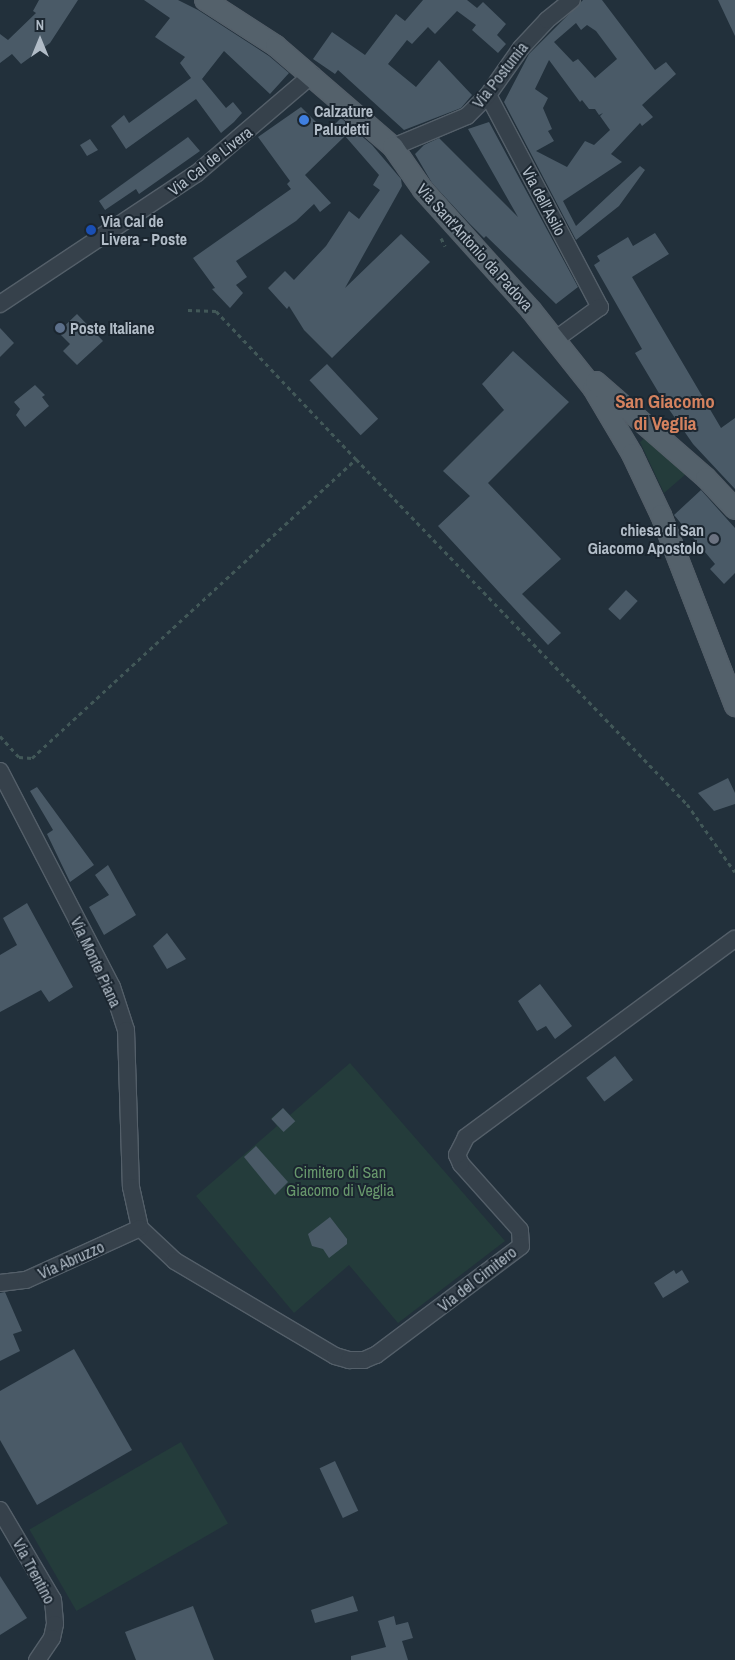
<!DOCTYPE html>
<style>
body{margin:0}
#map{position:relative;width:735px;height:1660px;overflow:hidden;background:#22303b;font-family:"Archivo Narrow",sans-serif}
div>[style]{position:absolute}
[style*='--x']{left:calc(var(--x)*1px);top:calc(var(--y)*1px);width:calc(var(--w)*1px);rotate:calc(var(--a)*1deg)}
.green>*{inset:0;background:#243c3b;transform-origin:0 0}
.building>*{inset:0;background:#4a5a67;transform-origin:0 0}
.path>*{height:3px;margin-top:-1.5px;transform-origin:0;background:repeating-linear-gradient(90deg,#425858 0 4px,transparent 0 8px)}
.roads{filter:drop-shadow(1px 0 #545f69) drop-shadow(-1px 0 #545f69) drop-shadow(0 1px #545f69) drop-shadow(0 -1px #545f69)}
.minor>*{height:16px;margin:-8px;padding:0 8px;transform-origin:8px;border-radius:8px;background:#36414b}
.major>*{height:20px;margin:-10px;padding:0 10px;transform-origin:10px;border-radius:10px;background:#54616b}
.dots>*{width:14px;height:14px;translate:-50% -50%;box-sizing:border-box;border:2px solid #1b2630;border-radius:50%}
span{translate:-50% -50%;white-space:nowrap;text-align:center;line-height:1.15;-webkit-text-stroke:4px #1b2630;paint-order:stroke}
.street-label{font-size:16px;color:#b1bcc7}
.poi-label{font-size:16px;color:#b1bcc7;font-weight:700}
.left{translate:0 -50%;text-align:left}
.right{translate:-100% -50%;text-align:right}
.park-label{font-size:16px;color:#68986c}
.quarter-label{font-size:19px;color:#d4825f;font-weight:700}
.north{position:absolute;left:15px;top:15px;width:50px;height:50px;-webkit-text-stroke:4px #1b2630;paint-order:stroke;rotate:0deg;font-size:14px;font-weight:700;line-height:20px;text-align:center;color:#b1bcc7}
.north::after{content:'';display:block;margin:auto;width:18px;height:22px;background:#b1bcc7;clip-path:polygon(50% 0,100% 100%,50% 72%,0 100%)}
</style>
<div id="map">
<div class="green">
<i style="clip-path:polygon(647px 436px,686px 474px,664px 493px,640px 442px)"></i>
<i style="clip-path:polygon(350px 1063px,505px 1241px,398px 1323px,349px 1265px,294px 1313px,196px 1196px,277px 1126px,271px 1118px,283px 1108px,290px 1115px)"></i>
<i style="left:181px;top:1442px;width:94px;height:175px;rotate:60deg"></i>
</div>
<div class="building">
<i style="clip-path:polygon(39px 0,78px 0,50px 43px,21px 64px,12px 54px,0 63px,0 34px,8px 40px,36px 13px,33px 11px)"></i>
<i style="clip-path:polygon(144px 0,178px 0,198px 10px,269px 56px,289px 73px,270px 94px,224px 51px,202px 79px,226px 108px,233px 102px,242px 113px,234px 122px,221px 133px,196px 99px,126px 149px,111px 126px,124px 115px,129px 123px,191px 78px,180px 63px,185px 57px,155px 37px,170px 18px)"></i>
<i style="clip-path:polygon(423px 0,467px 0,477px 8px,483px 2px,506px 24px,497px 35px,506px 44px,498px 53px,472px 30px,476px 25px,457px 11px,435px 34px,428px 27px,412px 44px,407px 40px,388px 64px,416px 87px,439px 60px,472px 95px,461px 108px,404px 130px,338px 70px,335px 74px,313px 59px,332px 32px,365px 55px,396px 14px,405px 21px)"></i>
<i style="clip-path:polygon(evenodd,583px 0,602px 0,655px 70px,666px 62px,676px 74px,642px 105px,653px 117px,642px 126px,640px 123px,611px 154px,622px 162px,563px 201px,576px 226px,640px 166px,645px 170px,619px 206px,576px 240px,504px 102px,529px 54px,583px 0,576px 23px,581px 30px,587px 25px,596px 31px,617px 59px,595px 78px,578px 59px,573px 62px,554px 42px,576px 23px,583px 0,549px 60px,580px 102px,582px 100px,589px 109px,595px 109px,599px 115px,603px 113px,600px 116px,610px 130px,594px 145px,585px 141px,567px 167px,536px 151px,554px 141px,548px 131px,552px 129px,543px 108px,548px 98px,535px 89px,549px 60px)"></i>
<i style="clip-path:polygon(718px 0,735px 0,735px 36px)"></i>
<i style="clip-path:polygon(301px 107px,323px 129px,327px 124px,331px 128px,341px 118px,372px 145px,401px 179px,402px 186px,345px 288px,401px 234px,430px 262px,332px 358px,304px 330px,289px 306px,287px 309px,268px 288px,285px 271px,294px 280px,326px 246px,349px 211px,359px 219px,380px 190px,373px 185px,379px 175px,345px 136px,305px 175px,331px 203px,320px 212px,314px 204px,296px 221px,236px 261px,247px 277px,236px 285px,243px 293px,230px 308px,212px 289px,215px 288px,193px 258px,291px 189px,287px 184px,290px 181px,258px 137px)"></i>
<i style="clip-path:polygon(489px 122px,578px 287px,556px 304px,486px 236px,484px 238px,469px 223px,432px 183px,415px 154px,424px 145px,439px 138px,518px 217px,468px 129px)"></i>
<i style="clip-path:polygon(188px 137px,200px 151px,139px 194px,136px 189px,105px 210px,99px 201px)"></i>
<i style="clip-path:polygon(90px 139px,98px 150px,87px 156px,80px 145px)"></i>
<i style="clip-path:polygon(655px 233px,669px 254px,632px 277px,721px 428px,735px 418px,735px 489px,693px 444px,666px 405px,635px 353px,642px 349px,594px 265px,600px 261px,597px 256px,628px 237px,633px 246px)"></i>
<i style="clip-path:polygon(77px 314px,103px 341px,77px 365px,63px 351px,70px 344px,58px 332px)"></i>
<i style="clip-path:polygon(0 328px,14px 343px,0 357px)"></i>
<i style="clip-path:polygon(513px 351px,569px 402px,488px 483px,561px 559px,522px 594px,561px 633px,548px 645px,438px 526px,470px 496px,443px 471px,504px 410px,482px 384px)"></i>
<i style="left:327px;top:364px;width:75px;height:24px;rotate:47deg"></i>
<i style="clip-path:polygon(35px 385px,45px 395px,42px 397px,49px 406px,25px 427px,16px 415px,20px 409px,14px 402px)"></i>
<i style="clip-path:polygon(701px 490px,735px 528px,735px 573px,724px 584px,710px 569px,715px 564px,674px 515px)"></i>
<i style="left:626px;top:590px;width:16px;height:26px;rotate:43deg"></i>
<i style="clip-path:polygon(728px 778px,735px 793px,735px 804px,714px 811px,698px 793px)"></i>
<i style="clip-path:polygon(37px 787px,94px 865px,70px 882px,47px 834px,53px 830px,30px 791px)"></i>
<i style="clip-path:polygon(108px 865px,136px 915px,104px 935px,89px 907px,109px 895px,95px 875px)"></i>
<i style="clip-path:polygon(27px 903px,73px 987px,49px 1002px,41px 990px,0 1012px,0 955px,17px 945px,3px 918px)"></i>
<i style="clip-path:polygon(167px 933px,186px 959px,167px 969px,153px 946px)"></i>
<i style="clip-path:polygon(540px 984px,572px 1026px,555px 1039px,546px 1026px,537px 1031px,518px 1001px)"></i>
<i style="left:615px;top:1056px;width:30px;height:36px;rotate:53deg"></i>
<i style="left:283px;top:1108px;width:18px;height:16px;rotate:47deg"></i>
<i style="clip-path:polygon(256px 1146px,288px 1182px,275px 1195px,244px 1157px)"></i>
<i style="clip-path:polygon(330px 1217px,347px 1239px,347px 1244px,329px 1258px,323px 1249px,312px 1246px,308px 1234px)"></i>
<i style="clip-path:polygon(674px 1270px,676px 1274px,682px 1270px,689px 1282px,663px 1298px,654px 1283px)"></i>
<i style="clip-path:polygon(5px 1292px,22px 1331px,13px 1334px,20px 1351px,0 1361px,0 1293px)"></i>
<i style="clip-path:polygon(74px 1349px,132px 1450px,37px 1505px,0 1440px,0 1391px)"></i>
<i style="left:335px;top:1461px;width:55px;height:17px;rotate:65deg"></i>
<i style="clip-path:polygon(0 1576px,27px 1618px,0 1635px)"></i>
<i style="clip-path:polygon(353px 1596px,358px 1611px,315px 1623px,311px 1610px)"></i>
<i style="clip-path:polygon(193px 1606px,214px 1660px,136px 1660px,125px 1632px)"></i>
<i style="clip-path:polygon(394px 1616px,396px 1625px,408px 1622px,413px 1638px,402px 1641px,408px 1660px,351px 1660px,351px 1656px,386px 1647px,378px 1621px)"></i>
</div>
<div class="path">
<i style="--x:441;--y:238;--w:9;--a:63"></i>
<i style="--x:188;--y:310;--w:28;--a:2"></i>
<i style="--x:216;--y:311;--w:204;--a:46.6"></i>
<i style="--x:0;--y:736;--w:28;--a:48"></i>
<i style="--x:19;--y:757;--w:13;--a:4"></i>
<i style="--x:32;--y:758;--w:441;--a:-42.7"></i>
<i style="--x:356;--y:459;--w:478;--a:46.2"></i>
<i style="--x:687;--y:804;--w:83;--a:54.8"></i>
</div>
<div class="roads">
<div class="minor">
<i style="--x:488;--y:95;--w:240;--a:62.2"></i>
<i style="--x:600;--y:307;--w:54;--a:144"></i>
<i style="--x:393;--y:147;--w:80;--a:-22.7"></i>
<i style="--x:467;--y:116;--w:30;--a:-45"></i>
<i style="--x:488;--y:95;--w:57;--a:-54.9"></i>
<i style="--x:521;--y:48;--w:38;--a:-47"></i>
<i style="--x:547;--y:20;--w:32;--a:-39"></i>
<i style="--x:0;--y:304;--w:235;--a:-33.6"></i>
<i style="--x:196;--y:174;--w:153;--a:-40.5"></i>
<i style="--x:0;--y:771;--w:243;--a:62.6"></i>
<i style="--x:112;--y:987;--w:45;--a:72"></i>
<i style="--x:126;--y:1030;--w:157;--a:88.2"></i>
<i style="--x:131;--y:1187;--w:42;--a:77.6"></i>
<i style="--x:140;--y:1228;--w:48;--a:43.3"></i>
<i style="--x:175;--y:1261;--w:186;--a:30.7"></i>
<i style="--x:335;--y:1356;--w:15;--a:16"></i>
<i style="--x:349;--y:1360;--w:15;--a:0"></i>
<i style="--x:364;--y:1360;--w:13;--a:-23"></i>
<i style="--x:376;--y:1355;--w:181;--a:-36.9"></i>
<i style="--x:521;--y:1246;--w:16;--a:-94"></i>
<i style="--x:520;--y:1230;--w:89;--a:-131.8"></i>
<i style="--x:461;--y:1164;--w:10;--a:-114"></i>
<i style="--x:457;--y:1155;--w:20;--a:-63"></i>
<i style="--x:466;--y:1137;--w:334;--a:-36.4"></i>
<i style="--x:0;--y:1283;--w:26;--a:-7"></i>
<i style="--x:26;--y:1280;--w:125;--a:-24.5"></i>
<i style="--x:0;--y:1510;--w:104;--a:59.5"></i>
<i style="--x:53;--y:1600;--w:24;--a:85"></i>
<i style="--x:55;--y:1624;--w:14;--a:102"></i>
<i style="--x:52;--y:1638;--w:27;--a:124"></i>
</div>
<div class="major">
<i style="--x:205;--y:0;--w:85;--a:32.9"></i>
<i style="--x:276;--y:46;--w:155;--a:40.8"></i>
<i style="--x:393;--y:147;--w:52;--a:55.1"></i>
<i style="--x:423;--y:190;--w:161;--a:48"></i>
<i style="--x:531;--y:310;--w:100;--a:51.5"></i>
<i style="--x:593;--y:388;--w:77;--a:59.4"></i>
<i style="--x:632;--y:454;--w:68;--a:64.6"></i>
<i style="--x:661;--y:515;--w:205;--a:68.8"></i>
<i style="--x:596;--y:382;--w:146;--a:41.1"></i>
<i style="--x:706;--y:478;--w:42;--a:46.9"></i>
</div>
</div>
<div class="dots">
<i style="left:304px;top:120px;background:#3f7fe0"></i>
<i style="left:91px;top:230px;background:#1a4fb4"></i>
<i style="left:60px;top:328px;background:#5c6f8a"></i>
<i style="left:714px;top:539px;background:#6b7280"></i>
</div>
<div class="street-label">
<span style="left:500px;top:75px;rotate:-52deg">Via Postumia</span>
<span style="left:210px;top:161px;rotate:-38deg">Via Cal de Livera</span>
<span style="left:544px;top:201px;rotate:62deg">Via dell'Asilo</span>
<span style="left:475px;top:247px;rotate:48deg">Via Sant'Antonio da Padova</span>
<span style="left:96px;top:962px;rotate:65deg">Via Monte Piana</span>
<span style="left:71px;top:1260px;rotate:-24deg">Via Abruzzo</span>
<span style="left:477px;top:1279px;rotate:-38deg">Via del Cimitero</span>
<span style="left:34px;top:1571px;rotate:62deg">Via Trentino</span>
</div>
<div class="poi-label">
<span class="left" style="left:314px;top:120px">Calzature<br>Paludetti</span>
<span class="left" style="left:101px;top:230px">Via Cal de<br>Livera - Poste</span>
<span class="left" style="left:70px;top:328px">Poste Italiane</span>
<span class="right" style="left:704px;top:539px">chiesa di San<br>Giacomo Apostolo</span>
</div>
<div class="park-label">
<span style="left:340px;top:1181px">Cimitero di San<br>Giacomo di Veglia</span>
</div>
<div class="quarter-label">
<span style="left:665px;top:413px">San Giacomo<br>di Veglia</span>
</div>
<div class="north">N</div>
</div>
